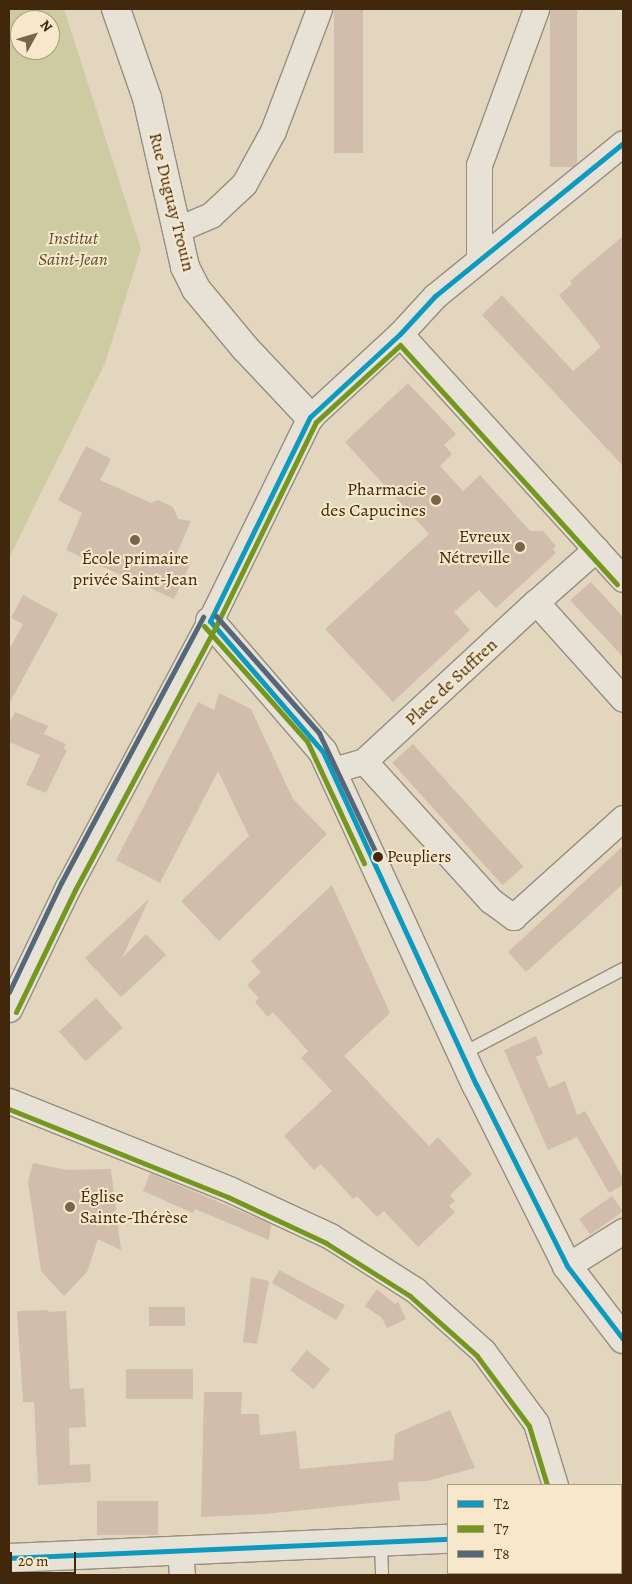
<!DOCTYPE html>
<meta charset="utf-8">
<style>
body{margin:0}
#map{position:relative;width:632px;height:1584px;overflow:hidden;background:#e3d6bf;font-family:Alegreya,serif}
div>[style]{position:absolute}
[style*='--x']{left:calc(var(--x)*1px);top:calc(var(--y)*1px);width:calc(var(--w)*1px);rotate:calc(var(--a)*1deg)}
.green>*{inset:0;background:#cecaa2}
.building>*{inset:0;background:#d0bdac;transform-origin:0 0}
.roads{filter:drop-shadow(1px 0 #988d7d) drop-shadow(-1px 0 #988d7d) drop-shadow(0 1px #988d7d) drop-shadow(0 -1px #988d7d)}
.lane>*{height:12px;margin:-6px;padding:0 6px;transform-origin:6px;border-radius:6px;background:#e8e2d6}
.street>*{height:25px;margin:-12.5px;padding:0 12.5px;transform-origin:12.5px;border-radius:12.5px;background:#e8e2d6}
.secondary>*{height:28px;margin:-14px;padding:0 14px;transform-origin:14px;border-radius:14px;background:#e8e2d6}
.bus-1>*{height:5px;margin:-2.5px;padding:0 2.5px;transform-origin:2.5px;border-radius:2.5px;background:#0d9abe}
.bus-2>*{height:5px;margin:-2.5px;padding:0 2.5px;transform-origin:2.5px;border-radius:2.5px;background:#75971f}
.bus-3>*{height:5px;margin:-2.5px;padding:0 2.5px;transform-origin:2.5px;border-radius:2.5px;background:#55677a}
.dots>*{width:14px;height:14px;translate:-50% -50%;box-sizing:border-box;border:2px solid #f7e8cc;border-radius:50%}
span{translate:-50% -50%;white-space:nowrap;text-align:center;line-height:1.15;-webkit-text-stroke:4px #f7e8cc;paint-order:stroke}
.bus-label{font-size:17px;color:#41280c}
.left{translate:0 -50%;text-align:left}
.street-label{font-size:18px;color:#41280c}
.park-label{font-size:18px;color:#604e2c;font-style:italic}
.poi-label{font-size:18px;color:#41280c}
.right{translate:-100% -50%;text-align:right}
.frame{position:absolute;inset:0;border:10px solid #41280c;pointer-events:none}
.legend{position:absolute;left:447px;top:1484px;width:175px;height:90px;box-sizing:border-box;background:#f7e8cc;border:1px solid #ae9b7f;margin:0;padding:6px 9px;list-style:none;font-size:15px;color:#41280c}
.legend li{display:flex;align-items:center;gap:10px;height:25px}
.legend b{width:25px;border:1px solid #ae9b7f}
.north{position:absolute;left:10px;top:10px;width:50px;height:50px;box-sizing:border-box;background:#f7e8cc;border:1px solid #ae9b7f;border-radius:50%;rotate:51deg;font-size:14px;font-weight:700;line-height:20px;text-align:center;color:#41280c}
.north::after{content:'';display:block;margin:auto;width:18px;height:22px;background:#7a654b;clip-path:polygon(50% 0,100% 100%,50% 72%,0 100%)}
.scale{position:absolute;left:10px;top:1552px;width:66px;height:22px;box-sizing:border-box;border:2px solid #41280c;border-top:0;padding-left:6px;font-size:15px;line-height:18px;white-space:nowrap;color:#41280c;-webkit-text-stroke:4px #f7e8cc;paint-order:stroke}
</style>
<div id="map">
<div class="green">
<i style="clip-path:polygon(evenodd,9px 9px,64px 9px,141px 249px,105px 363px,9px 558px,9px 9px,20px 20px,50px 20px,50px 50px,20px 50px,20px 20px)"></i>
</div>
<div class="building">
<i style="left:334px;top:9px;width:29px;height:144px"></i>
<i style="left:550px;top:9px;width:27px;height:158px"></i>
<i style="clip-path:polygon(623px 236px,623px 466px,482px 315px,502px 295px,573px 371px,601px 347px,559px 295px,572px 284px,570px 281px)"></i>
<i style="clip-path:polygon(408px 383px,456px 434px,444px 445px,452px 454px,440px 466px,463px 491px,480px 475px,530px 531px,543px 531px,556px 546px,553px 549px,556px 553px,496px 608px,479px 590px,454px 612px,470px 630px,393px 702px,325px 629px,429px 534px,345px 442px)"></i>
<i style="clip-path:polygon(86px 446px,111px 459px,100px 480px,151px 503px,158px 500px,173px 507px,178px 519px,191px 521px,176px 555px,191px 562px,174px 599px,66px 550px,82px 513px,58px 500px)"></i>
<i style="clip-path:polygon(591px 582px,623px 617px,623px 657px,570px 600px)"></i>
<i style="clip-path:polygon(23px 595px,58px 614px,9px 704px,9px 650px,23px 624px,11px 618px)"></i>
<i style="clip-path:polygon(219px 693px,251px 709px,293px 799px,327px 834px,219px 941px,181px 901px,249px 836px,218px 771px,160px 883px,116px 860px,198px 702px,214px 710px)"></i>
<i style="clip-path:polygon(15px 712px,48px 726px,44px 734px,66px 744px,64px 749px,67px 750px,46px 793px,26px 785px,40px 755px,9px 742px,9px 724px)"></i>
<i style="left:413px;top:744px;width:165px;height:28px;rotate:48deg"></i>
<i style="clip-path:polygon(623px 846px,623px 884px,526px 972px,508px 952px)"></i>
<i style="clip-path:polygon(332px 885px,390px 1013px,344px 1056px,429px 1146px,438px 1137px,472px 1174px,450px 1195px,455px 1201px,449px 1206px,455px 1212px,418px 1247px,384px 1211px,377px 1217px,357px 1196px,353px 1199px,321px 1164px,314px 1170px,284px 1136px,332px 1091px,301px 1058px,308px 1051px,273px 1012px,268px 1017px,255px 1002px,259px 998px,247px 985px,261px 972px,251px 961px)"></i>
<i style="clip-path:polygon(149px 899px,122px 958px,146px 934px,166px 955px,121px 997px,85px 958px)"></i>
<i style="left:96px;top:998px;width:40px;height:50px;rotate:48deg"></i>
<i style="clip-path:polygon(536px 1036px,543px 1054px,536px 1057px,549px 1088px,565px 1081px,577px 1115px,585px 1111px,623px 1178px,623px 1185px,609px 1193px,577px 1137px,548px 1150px,504px 1050px)"></i>
<i style="clip-path:polygon(33px 1163px,67px 1170px,111px 1169px,121px 1250px,98px 1239px,87px 1272px,64px 1296px,41px 1271px,28px 1181px)"></i>
<i style="clip-path:polygon(150px 1173px,271px 1224px,269px 1240px,195px 1209px,193px 1213px,143px 1191px)"></i>
<i style="left:612px;top:1196px;width:19px;height:40px;rotate:55deg"></i>
<i style="clip-path:polygon(279px 1270px,345px 1305px,336px 1320px,272px 1283px)"></i>
<i style="clip-path:polygon(251px 1277px,269px 1281px,257px 1344px,243px 1342px)"></i>
<i style="clip-path:polygon(377px 1289px,395px 1304px,398px 1302px,406px 1319px,387px 1328px,382px 1318px,365px 1306px)"></i>
<i style="left:185px;top:1307px;width:19px;height:36px;rotate:90deg"></i>
<i style="clip-path:polygon(50px 1310px,47px 1312px,66px 1311px,70px 1389px,84px 1388px,86px 1427px,69px 1428px,70px 1465px,90px 1464px,91px 1482px,38px 1485px,34px 1402px,23px 1402px,17px 1311px)"></i>
<i style="left:307px;top:1350px;width:30px;height:26px;rotate:40deg"></i>
<i style="left:193px;top:1369px;width:30px;height:67px;rotate:90deg"></i>
<i style="clip-path:polygon(204px 1392px,242px 1392px,241px 1414px,259px 1414px,260px 1435px,296px 1431px,300px 1469px,393px 1460px,395px 1434px,450px 1410px,475px 1468px,427px 1481px,398px 1482px,400px 1500px,265px 1514px,201px 1517px)"></i>
<i style="left:158px;top:1501px;width:34px;height:61px;rotate:90deg"></i>
</div>
<div class="roads">
<div class="lane">
<i style="--x:462;--y:1054;--w:182;--a:-27.8"></i>
<i style="--x:381;--y:1544;--w:31;--a:88"></i>
</div>
<div class="street">
<i style="--x:178;--y:229;--w:36;--a:-23"></i>
<i style="--x:211;--y:215;--w:45;--a:-43.2"></i>
<i style="--x:244;--y:184;--w:60;--a:-61.3"></i>
<i style="--x:273;--y:131;--w:130;--a:-69.3"></i>
<i style="--x:479;--y:259;--w:94;--a:-90"></i>
<i style="--x:479;--y:165;--w:166;--a:-69.9"></i>
<i style="--x:400;--y:334;--w:331;--a:47.7"></i>
<i style="--x:536;--y:602;--w:80;--a:-41.5"></i>
<i style="--x:364;--y:761;--w:188;--a:47.8"></i>
<i style="--x:490;--y:900;--w:29;--a:36"></i>
<i style="--x:513;--y:917;--w:148;--a:-42"></i>
<i style="--x:330;--y:771;--w:35;--a:-16"></i>
<i style="--x:364;--y:761;--w:234;--a:-42.8"></i>
<i style="--x:536;--y:602;--w:130;--a:48.1"></i>
<i style="--x:9;--y:1009;--w:136;--a:-64.2"></i>
<i style="--x:68;--y:887;--w:302;--a:-61.9"></i>
<i style="--x:210;--y:621;--w:227;--a:-63.9"></i>
<i style="--x:310;--y:417;--w:122;--a:-42.7"></i>
<i style="--x:400;--y:334;--w:52;--a:-47.4"></i>
<i style="--x:435;--y:296;--w:242;--a:-39.1"></i>
<i style="--x:9;--y:1101;--w:239;--a:21.8"></i>
<i style="--x:231;--y:1190;--w:109;--a:24.9"></i>
<i style="--x:330;--y:1236;--w:101;--a:32.4"></i>
<i style="--x:415;--y:1290;--w:91;--a:41.9"></i>
<i style="--x:483;--y:1351;--w:89;--a:53.6"></i>
<i style="--x:536;--y:1423;--w:65;--a:73"></i>
<i style="--x:567;--y:1266;--w:66;--a:-32"></i>
<i style="--x:180;--y:1552;--w:23;--a:85"></i>
</div>
<div class="secondary">
<i style="--x:116;--y:9;--w:94;--a:70.8"></i>
<i style="--x:147;--y:98;--w:173;--a:77.3"></i>
<i style="--x:185;--y:267;--w:25;--a:63"></i>
<i style="--x:196;--y:289;--w:77;--a:50.3"></i>
<i style="--x:245;--y:348;--w:95;--a:46.7"></i>
<i style="--x:210;--y:621;--w:173;--a:49.2"></i>
<i style="--x:323;--y:752;--w:366;--a:65.3"></i>
<i style="--x:476;--y:1084;--w:203;--a:63.4"></i>
<i style="--x:567;--y:1266;--w:92;--a:52.5"></i>
<i style="--x:621;--y:1516;--w:2;--a:0"></i>
<i style="--x:9;--y:1558;--w:439;--a:-2.5"></i>
</div>
</div>
<div class="bus-1">
<i style="--x:210;--y:621;--w:173;--a:49.2"></i>
<i style="--x:323;--y:752;--w:366;--a:65.3"></i>
<i style="--x:476;--y:1084;--w:203;--a:63.4"></i>
<i style="--x:567;--y:1266;--w:92;--a:52.5"></i>
<i style="--x:210;--y:621;--w:227;--a:-63.9"></i>
<i style="--x:310;--y:417;--w:122;--a:-42.7"></i>
<i style="--x:400;--y:334;--w:52;--a:-47.4"></i>
<i style="--x:435;--y:296;--w:242;--a:-39.1"></i>
<i style="--x:9;--y:1558;--w:439;--a:-2.5"></i>
</div>
<div class="bus-2">
<i style="--x:204;--y:626;--w:154;--a:48.2"></i>
<i style="--x:307;--y:741;--w:135;--a:65"></i>
<i style="--x:16;--y:1012;--w:136;--a:-64.2"></i>
<i style="--x:75;--y:890;--w:302;--a:-61.9"></i>
<i style="--x:217;--y:624;--w:225;--a:-63.9"></i>
<i style="--x:316;--y:422;--w:114;--a:-42.5"></i>
<i style="--x:400;--y:345;--w:323;--a:47.8"></i>
<i style="--x:9;--y:1109;--w:236;--a:21.9"></i>
<i style="--x:228;--y:1197;--w:108;--a:25.1"></i>
<i style="--x:326;--y:1243;--w:99;--a:32.2"></i>
<i style="--x:410;--y:1296;--w:90;--a:41.8"></i>
<i style="--x:477;--y:1356;--w:87;--a:53.4"></i>
<i style="--x:529;--y:1426;--w:62;--a:73"></i>
</div>
<div class="bus-3">
<i style="--x:216;--y:616;--w:156;--a:48.6"></i>
<i style="--x:319;--y:733;--w:137;--a:64.6"></i>
<i style="--x:9;--y:992;--w:121;--a:-64.5"></i>
<i style="--x:61;--y:883;--w:302;--a:-61.9"></i>
</div>
<div class="dots">
<i style="left:436px;top:500px;background:#7a654b"></i>
<i style="left:135px;top:540px;background:#7a654b"></i>
<i style="left:520px;top:547px;background:#7a654b"></i>
<i style="left:378px;top:857px;background:#41280c"></i>
<i style="left:70px;top:1207px;background:#7a654b"></i>
</div>
<div class="bus-label">
<span class="left" style="left:387px;top:857px">Peupliers</span>
</div>
<div class="street-label">
<span style="left:172px;top:202px;rotate:76deg">Rue Duguay Trouin</span>
<span style="left:451px;top:682px;rotate:-43deg">Place de Suffren</span>
</div>
<div class="park-label">
<span style="left:73px;top:249px">Institut<br>Saint-Jean</span>
</div>
<div class="poi-label">
<span class="right" style="left:426px;top:500px">Pharmacie<br>des Capucines</span>
<span class="right" style="left:510px;top:547px">Evreux<br>Nétreville</span>
<span style="left:135px;top:569px">École primaire<br>privée Saint-Jean</span>
<span class="left" style="left:80px;top:1207px">Église<br>Sainte-Thérèse</span>
</div>
<div class="frame"></div>
<ul class="legend">
<li><b style="height:6px;background:#0d9abe"></b>T2</li>
<li><b style="height:6px;background:#75971f"></b>T7</li>
<li><b style="height:6px;background:#55677a"></b>T8</li>
</ul>
<div class="north">N</div>
<div class="scale">20 m</div>
</div>
